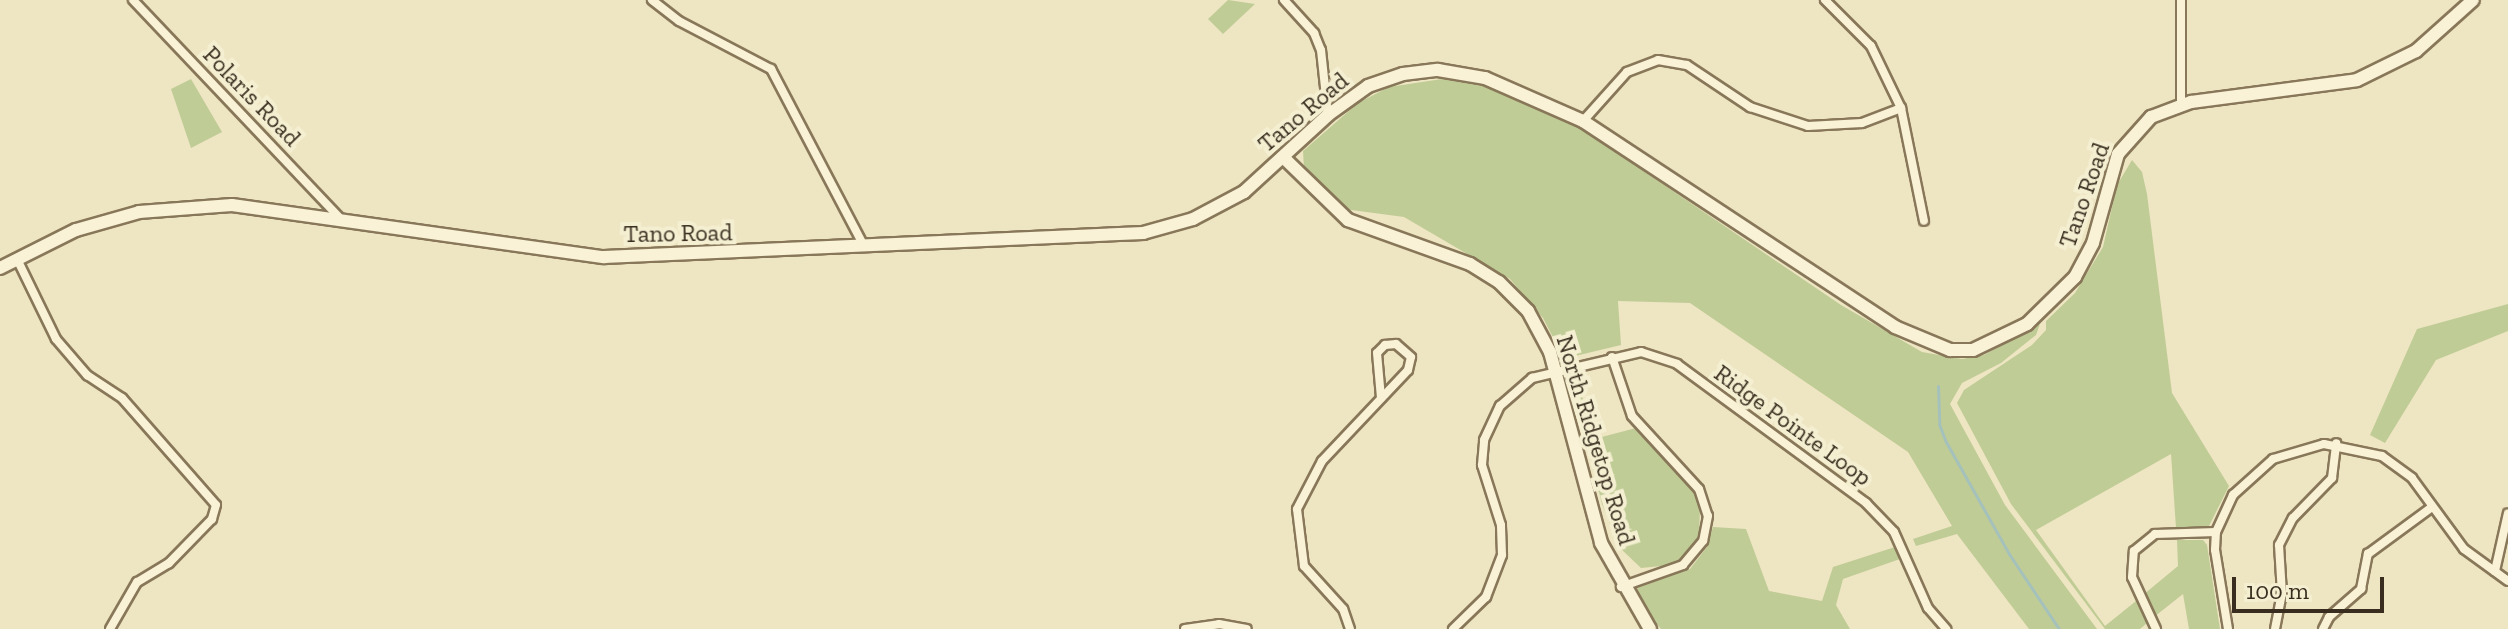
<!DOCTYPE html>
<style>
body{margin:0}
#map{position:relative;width:2508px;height:629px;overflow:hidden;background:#eee5c2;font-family:"Zilla Slab",serif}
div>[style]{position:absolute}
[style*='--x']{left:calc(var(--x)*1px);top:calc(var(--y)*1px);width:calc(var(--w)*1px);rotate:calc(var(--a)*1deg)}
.green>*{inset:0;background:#c0cc96}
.stream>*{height:3px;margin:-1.5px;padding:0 1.5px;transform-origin:1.5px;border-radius:1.5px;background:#a5c1bb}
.roads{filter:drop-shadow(2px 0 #887759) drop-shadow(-2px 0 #887759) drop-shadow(0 2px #887759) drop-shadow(0 -2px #887759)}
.street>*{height:8px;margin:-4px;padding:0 4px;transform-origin:4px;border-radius:4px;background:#f9f2d6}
.secondary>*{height:12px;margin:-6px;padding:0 6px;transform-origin:6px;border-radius:6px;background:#f9f2d6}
span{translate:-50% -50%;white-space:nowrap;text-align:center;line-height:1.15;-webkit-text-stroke:8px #f5efd2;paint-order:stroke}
.street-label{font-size:24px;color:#382d1e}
.scale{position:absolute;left:2232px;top:577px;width:152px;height:36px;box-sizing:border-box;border:4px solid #382d1e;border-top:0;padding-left:10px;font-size:24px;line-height:28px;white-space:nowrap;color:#382d1e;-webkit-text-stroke:6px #f5efd2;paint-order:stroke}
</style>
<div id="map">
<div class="green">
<i style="clip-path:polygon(1228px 0,1255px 4px,1223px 34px,1208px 19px)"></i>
<i style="clip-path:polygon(191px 79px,222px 132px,191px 148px,171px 89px)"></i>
<i style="clip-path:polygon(1442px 79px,1494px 88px,1580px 128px,1841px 305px,1922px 352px,1962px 359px,1984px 355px,2040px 324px,2036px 335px,2001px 363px,1962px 383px,1950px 404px,2005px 505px,2097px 629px,2029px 629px,1957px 534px,1916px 546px,1913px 539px,1952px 526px,1908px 452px,1690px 303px,1618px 301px,1621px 345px,1571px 357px,1559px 349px,1543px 318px,1510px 279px,1404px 217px,1344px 209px,1304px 169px,1303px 151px,1358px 103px,1389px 87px)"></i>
<i style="clip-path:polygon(2132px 160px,2142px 172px,2147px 194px,2172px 393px,2229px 486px,2209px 526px,2176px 528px,2171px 454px,2036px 530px,2105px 626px,2136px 601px,2147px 623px,2140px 629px,2105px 629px,2011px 504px,1957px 403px,1964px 390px,2032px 345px,2046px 330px,2046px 321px,2075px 293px,2103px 247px,2117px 185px)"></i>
<i style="clip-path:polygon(2508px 304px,2508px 331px,2436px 360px,2385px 443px,2370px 435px,2417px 329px)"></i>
<i style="clip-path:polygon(1576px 374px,1594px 439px,1636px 428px,1694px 492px,1700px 508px,1699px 534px,1690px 552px,1672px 565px,1641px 568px,1620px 548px,1602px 504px,1572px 381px)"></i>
<i style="clip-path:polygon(1713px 527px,1746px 529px,1769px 591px,1822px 601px,1833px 567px,1895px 547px,1900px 559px,1843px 579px,1836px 605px,1850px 629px,1661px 629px,1643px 606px,1637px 588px,1690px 569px,1707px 547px)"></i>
<i style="clip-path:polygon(2177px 540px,2203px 540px,2207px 545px,2220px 629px,2189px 629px,2183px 594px,2154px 617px,2143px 595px,2178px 566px)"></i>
</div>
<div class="stream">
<i style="--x:1938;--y:386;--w:38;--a:88"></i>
<i style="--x:1939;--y:424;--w:19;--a:69"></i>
<i style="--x:1946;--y:442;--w:129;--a:60.6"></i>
<i style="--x:2009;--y:554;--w:90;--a:56.3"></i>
</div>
<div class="roads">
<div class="street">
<i style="--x:133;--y:0;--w:302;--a:46.5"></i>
<i style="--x:652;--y:0;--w:34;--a:38"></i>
<i style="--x:679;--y:21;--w:104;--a:27.6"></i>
<i style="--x:771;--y:69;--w:200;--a:62.3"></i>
<i style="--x:1284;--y:0;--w:45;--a:47.7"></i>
<i style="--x:1314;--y:33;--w:18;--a:68"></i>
<i style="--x:1321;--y:50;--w:65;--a:83.9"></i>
<i style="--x:1825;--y:0;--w:65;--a:45"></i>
<i style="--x:1871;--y:46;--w:69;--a:64.2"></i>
<i style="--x:1901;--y:108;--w:115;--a:78.5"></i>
<i style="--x:2181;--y:104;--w:104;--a:-90"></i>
<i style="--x:1583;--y:121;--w:66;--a:-48.1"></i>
<i style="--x:1627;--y:72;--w:33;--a:-21"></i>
<i style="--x:1658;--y:60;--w:29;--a:10"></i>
<i style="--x:1687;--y:65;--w:76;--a:33.7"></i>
<i style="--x:1750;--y:107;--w:61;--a:18.1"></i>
<i style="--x:1808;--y:126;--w:54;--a:-3.2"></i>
<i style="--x:1862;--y:123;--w:42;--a:-21"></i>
<i style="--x:17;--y:259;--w:89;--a:64"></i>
<i style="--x:56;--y:339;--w:48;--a:49.3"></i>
<i style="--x:87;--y:375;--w:42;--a:33.3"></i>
<i style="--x:122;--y:398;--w:142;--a:48.7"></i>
<i style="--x:216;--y:505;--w:15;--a:106"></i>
<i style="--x:212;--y:519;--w:62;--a:134.3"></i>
<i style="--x:169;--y:563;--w:37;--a:149"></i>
<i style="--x:137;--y:582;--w:54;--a:119.9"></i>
<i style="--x:1612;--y:357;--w:62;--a:71.3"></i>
<i style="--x:1632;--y:416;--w:99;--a:47.5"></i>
<i style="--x:1699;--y:489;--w:28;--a:72"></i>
<i style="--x:1708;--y:516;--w:25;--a:101"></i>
<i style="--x:1703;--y:541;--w:31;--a:130"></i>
<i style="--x:1683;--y:565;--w:66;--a:160.5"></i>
<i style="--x:2495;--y:571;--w:59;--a:-77.4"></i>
<i style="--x:1185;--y:629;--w:34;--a:-8"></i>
<i style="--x:1219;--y:624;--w:28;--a:10"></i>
<i style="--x:1350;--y:629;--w:21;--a:-109"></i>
<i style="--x:1343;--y:609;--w:58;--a:-132.2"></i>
<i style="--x:1304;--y:566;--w:57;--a:-97"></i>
<i style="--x:1297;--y:509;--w:54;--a:-62.5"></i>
<i style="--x:1322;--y:461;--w:125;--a:-46.6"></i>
<i style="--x:1408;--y:370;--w:13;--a:-77"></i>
<i style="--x:1411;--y:357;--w:20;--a:-139"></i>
<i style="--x:1396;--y:344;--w:11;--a:175"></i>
<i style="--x:1385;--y:345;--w:11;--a:135"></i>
<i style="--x:1377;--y:353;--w:45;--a:84.9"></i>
<i style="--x:1453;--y:629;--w:46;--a:-44.1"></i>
<i style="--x:1486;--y:597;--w:45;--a:-69.1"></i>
<i style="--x:1502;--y:555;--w:30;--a:-92"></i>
<i style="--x:1501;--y:525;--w:63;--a:-107.6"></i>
<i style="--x:1482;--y:465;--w:25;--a:-85"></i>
<i style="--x:1484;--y:440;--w:38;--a:-65"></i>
<i style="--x:1500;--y:406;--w:43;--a:-41.2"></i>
<i style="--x:1532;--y:378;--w:112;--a:-13.4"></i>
<i style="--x:1641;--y:352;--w:38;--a:18"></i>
<i style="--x:1677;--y:364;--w:235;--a:36.3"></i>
<i style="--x:1866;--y:503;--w:40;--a:46"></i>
<i style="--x:1894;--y:532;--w:83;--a:65.9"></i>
<i style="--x:1928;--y:608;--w:28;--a:49"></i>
<i style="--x:2156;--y:629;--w:57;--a:-114.8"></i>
<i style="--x:2132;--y:577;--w:26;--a:-86"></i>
<i style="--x:2134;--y:551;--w:27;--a:-39"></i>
<i style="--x:2155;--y:534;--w:61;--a:-1.9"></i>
<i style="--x:2228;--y:629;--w:80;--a:-99.3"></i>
<i style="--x:2215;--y:550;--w:18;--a:-87"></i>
<i style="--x:2216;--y:532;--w:41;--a:-65.3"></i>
<i style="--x:2233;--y:495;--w:54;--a:-42"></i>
<i style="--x:2273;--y:459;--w:53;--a:-16.4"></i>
<i style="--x:2324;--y:444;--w:59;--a:11.7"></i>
<i style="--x:2382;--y:456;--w:37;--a:36"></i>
<i style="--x:2412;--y:478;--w:88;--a:53.8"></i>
<i style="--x:2464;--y:549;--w:54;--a:36"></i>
<i style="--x:2275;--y:629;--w:36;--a:-79"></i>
<i style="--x:2282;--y:594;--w:49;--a:-93.5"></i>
<i style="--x:2279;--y:545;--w:30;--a:-63"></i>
<i style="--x:2293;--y:518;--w:56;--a:-45.7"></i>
<i style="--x:2332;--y:478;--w:35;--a:-83"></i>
<i style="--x:2323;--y:629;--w:13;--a:-63"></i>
<i style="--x:2329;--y:617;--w:43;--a:-41.2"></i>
<i style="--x:2361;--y:589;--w:36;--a:-79"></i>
<i style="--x:2368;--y:554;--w:79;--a:-36.3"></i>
</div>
<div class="secondary">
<i style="--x:1283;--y:157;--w:91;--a:44.1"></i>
<i style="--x:1348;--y:220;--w:130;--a:19.8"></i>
<i style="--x:1470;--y:264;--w:34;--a:32"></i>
<i style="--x:1499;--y:282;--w:41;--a:45"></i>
<i style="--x:1528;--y:311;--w:47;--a:61.8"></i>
<i style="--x:1550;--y:352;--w:198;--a:75"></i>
<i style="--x:1601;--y:543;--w:99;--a:60.3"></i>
<i style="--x:0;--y:268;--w:85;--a:-26.6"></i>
<i style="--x:76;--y:230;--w:66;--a:-15.9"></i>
<i style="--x:139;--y:212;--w:93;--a:-4.3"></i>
<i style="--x:232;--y:205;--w:376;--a:8"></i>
<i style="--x:604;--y:257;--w:540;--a:-2.55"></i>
<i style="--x:1143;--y:233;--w:52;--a:-15.6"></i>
<i style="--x:1193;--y:219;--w:58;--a:-27.9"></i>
<i style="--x:1244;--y:192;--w:114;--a:-42.5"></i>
<i style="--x:1328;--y:115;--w:49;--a:-35.9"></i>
<i style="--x:1368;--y:86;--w:37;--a:-19"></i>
<i style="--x:1403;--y:74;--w:35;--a:-7"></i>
<i style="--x:1438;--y:70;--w:48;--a:9.7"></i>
<i style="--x:1485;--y:78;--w:107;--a:23.7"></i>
<i style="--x:1583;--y:121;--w:374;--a:33.4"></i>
<i style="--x:1895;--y:327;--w:60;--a:22.7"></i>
<i style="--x:1950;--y:350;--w:23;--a:0"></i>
<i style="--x:1973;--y:350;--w:60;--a:-25.7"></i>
<i style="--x:2027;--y:324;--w:67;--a:-44.4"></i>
<i style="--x:2075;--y:277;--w:38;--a:-62"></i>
<i style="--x:2093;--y:243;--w:92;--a:-74.3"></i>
<i style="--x:2118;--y:154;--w:50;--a:-48.3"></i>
<i style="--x:2151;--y:117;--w:43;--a:-20.6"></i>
<i style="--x:2191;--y:102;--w:167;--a:-7.5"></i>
<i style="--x:2357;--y:80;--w:66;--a:-26.2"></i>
<i style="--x:2416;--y:51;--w:76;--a:-41.8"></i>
</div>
</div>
<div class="street-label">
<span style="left:252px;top:96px;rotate:46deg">Polaris Road</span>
<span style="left:1303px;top:112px;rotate:-40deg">Tano Road</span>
<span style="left:2084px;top:195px;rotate:-71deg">Tano Road</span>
<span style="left:678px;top:233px;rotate:-1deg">Tano Road</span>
<span style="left:1793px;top:425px;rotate:36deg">Ridge Pointe Loop</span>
<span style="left:1596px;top:440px;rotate:73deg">North Ridgetop Road</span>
</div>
<div class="scale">100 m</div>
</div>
